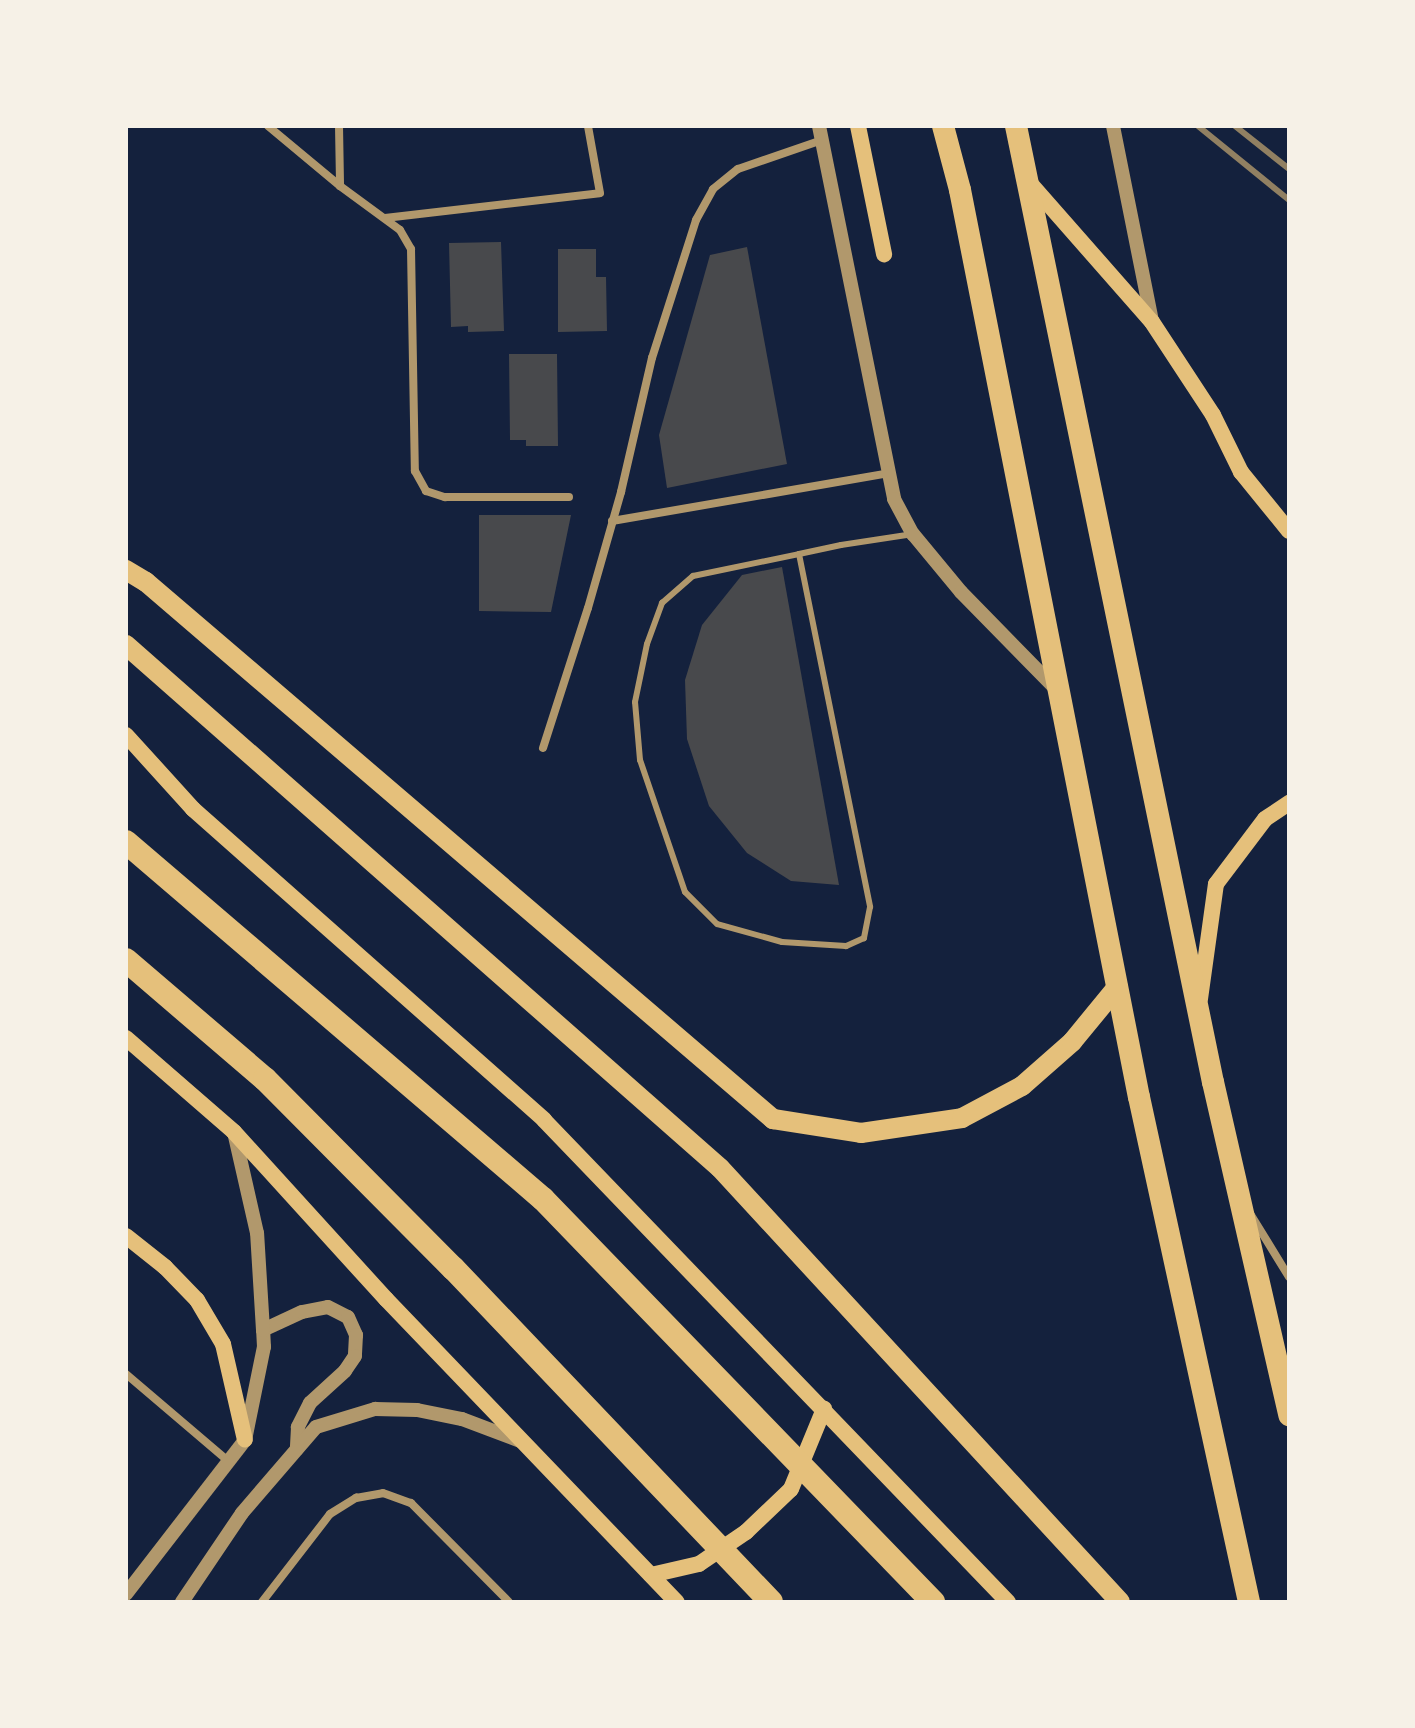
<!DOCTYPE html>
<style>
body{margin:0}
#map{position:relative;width:1415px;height:1728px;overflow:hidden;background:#14213d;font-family:Rubik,sans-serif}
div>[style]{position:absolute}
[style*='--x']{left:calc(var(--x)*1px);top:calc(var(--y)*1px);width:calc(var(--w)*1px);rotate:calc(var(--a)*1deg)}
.building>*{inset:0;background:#48494c}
.service>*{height:6px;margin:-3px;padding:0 3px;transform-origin:3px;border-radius:3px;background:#b1986c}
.minor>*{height:8px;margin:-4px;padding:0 4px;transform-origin:4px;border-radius:4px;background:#b1986c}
.tertiary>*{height:14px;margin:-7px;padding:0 7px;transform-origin:7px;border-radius:7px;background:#b1986c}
.secondary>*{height:16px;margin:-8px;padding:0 8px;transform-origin:8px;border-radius:8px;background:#e5c07b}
.primary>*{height:20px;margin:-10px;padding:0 10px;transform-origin:10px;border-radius:10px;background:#e5c07b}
.trunk>*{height:22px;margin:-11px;padding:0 11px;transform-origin:11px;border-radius:11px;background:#e5c07b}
.motorway>*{height:24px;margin:-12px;padding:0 12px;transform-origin:12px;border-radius:12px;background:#e5c07b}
.rail>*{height:6px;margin:-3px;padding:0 3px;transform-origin:3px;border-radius:3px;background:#918062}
span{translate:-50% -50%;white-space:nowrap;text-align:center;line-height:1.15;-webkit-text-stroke:6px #f6f1e7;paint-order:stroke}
.frame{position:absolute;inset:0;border:128px solid #f6f1e7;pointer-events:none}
</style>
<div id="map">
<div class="building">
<i style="clip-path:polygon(501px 242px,504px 331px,468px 332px,468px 326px,451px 327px,449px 243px)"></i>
<i style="clip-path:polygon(747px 247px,787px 464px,667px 488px,659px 435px,710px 255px)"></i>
<i style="clip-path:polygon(558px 249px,596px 249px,596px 277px,606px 277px,607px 331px,558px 332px)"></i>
<i style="clip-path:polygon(509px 354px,557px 354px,558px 446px,526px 446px,526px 440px,510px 440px)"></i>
<i style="clip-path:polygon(479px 515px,571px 515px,551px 612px,479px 611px)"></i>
<i style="clip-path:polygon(782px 567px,839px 885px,791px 881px,747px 853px,709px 806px,687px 739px,685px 680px,702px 625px,742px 575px)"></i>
</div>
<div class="service">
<i style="--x:799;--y:554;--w:360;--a:78.6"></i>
<i style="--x:870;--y:907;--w:32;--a:101"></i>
<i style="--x:864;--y:938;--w:20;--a:156"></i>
<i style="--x:846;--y:946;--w:64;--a:-176.4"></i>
<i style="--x:782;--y:942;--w:67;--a:-164.5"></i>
<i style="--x:717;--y:924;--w:45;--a:-135"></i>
<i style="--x:685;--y:892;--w:139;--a:-108.8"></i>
<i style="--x:640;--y:760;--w:58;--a:-94.9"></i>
<i style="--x:635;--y:702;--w:59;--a:-78.3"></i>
<i style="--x:647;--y:644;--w:44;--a:-69.9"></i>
<i style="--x:662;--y:603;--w:41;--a:-41.1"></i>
<i style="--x:693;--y:576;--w:108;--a:-11.7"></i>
<i style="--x:799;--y:554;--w:43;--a:-12.1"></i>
<i style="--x:841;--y:545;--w:73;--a:-8.7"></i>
</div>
<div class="minor">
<i style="--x:268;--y:126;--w:94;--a:39.8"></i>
<i style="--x:339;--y:126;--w:60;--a:89"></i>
<i style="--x:340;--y:186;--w:74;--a:36.3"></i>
<i style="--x:400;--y:230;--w:22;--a:60"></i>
<i style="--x:411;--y:249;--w:222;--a:89"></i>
<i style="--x:415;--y:471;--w:23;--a:61"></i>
<i style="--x:426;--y:491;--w:20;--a:18"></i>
<i style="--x:445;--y:497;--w:124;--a:0"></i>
<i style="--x:385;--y:218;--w:216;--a:-6.6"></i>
<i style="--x:600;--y:193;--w:68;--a:-100.2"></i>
<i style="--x:612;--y:521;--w:281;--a:-9.8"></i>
<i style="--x:543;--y:748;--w:147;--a:-72.2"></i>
<i style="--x:588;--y:608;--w:121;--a:-74.1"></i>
<i style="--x:621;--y:492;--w:138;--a:-77"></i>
<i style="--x:652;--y:358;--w:145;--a:-72.3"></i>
<i style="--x:696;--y:220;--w:35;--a:-61"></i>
<i style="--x:713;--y:189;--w:32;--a:-39"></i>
<i style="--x:738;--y:169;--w:89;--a:-19"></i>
<i style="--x:1251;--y:1215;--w:73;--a:58.5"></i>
<i style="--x:126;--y:1374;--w:133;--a:40.4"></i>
<i style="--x:262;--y:1602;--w:111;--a:-52.3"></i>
<i style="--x:330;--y:1514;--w:31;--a:-32"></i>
<i style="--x:356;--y:1498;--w:27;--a:-10"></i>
<i style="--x:383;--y:1493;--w:30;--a:20"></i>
<i style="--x:411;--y:1503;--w:139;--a:45.3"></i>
</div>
<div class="tertiary">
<i style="--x:819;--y:126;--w:380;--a:78.6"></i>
<i style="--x:894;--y:499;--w:40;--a:62"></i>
<i style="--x:913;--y:534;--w:75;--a:50.4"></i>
<i style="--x:961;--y:592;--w:136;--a:45.6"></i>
<i style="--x:1113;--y:126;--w:200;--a:78.7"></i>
<i style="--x:263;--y:1330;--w:43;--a:-24.8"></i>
<i style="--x:302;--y:1312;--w:26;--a:-11"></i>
<i style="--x:328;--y:1307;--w:22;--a:27"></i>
<i style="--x:348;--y:1317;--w:20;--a:66"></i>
<i style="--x:356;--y:1335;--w:21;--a:93"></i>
<i style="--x:355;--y:1356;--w:18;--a:124"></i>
<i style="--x:345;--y:1371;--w:47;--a:137.6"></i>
<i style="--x:310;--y:1403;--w:27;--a:117"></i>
<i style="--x:298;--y:1427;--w:22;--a:93"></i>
<i style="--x:126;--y:1594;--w:195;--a:-52.3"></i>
<i style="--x:245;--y:1440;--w:95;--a:-78.5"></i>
<i style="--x:264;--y:1347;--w:17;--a:-93"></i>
<i style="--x:263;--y:1330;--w:97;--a:-93.5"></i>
<i style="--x:257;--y:1233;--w:104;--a:-102.8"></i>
<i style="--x:182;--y:1602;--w:107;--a:-56"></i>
<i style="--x:242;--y:1513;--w:113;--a:-49.3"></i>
<i style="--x:316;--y:1427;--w:62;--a:-17"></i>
<i style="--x:375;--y:1409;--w:42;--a:1.4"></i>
<i style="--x:417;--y:1410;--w:46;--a:11.3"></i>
<i style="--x:462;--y:1419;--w:65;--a:20.7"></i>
</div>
<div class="secondary">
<i style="--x:858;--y:126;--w:131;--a:78.5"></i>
<i style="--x:1029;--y:182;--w:186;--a:48.7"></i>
<i style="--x:1152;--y:322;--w:111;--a:56.7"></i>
<i style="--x:1213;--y:415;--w:64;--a:63.8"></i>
<i style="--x:1241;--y:472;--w:76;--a:50.9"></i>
<i style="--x:126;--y:735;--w:100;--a:47.8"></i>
<i style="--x:193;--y:809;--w:469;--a:41.5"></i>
<i style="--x:544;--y:1120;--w:669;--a:46.09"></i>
<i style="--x:1200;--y:999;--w:116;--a:-82.1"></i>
<i style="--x:1216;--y:884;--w:81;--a:-53"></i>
<i style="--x:1265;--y:819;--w:29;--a:-34"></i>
<i style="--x:126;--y:1038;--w:143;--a:41"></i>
<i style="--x:234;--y:1132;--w:226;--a:47.7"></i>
<i style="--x:386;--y:1299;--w:420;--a:46.2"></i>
<i style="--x:126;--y:1236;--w:50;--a:38.5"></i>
<i style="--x:165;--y:1267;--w:46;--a:45.9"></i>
<i style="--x:197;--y:1300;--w:51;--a:59.4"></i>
<i style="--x:223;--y:1344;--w:98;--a:77.1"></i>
<i style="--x:651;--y:1575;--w:49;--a:-12.9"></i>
<i style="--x:699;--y:1564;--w:57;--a:-34.2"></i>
<i style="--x:746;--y:1532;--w:62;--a:-43.7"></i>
<i style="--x:791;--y:1489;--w:87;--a:-67.6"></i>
</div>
<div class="primary">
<i style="--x:126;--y:570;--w:23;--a:31"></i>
<i style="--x:146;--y:582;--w:826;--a:40.58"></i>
<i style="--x:773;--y:1119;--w:89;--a:9"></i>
<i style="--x:861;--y:1133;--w:102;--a:-8.4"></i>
<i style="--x:962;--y:1118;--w:68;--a:-28.1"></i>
<i style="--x:1022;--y:1086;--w:67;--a:-41.3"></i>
<i style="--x:1072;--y:1042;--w:72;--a:-50.6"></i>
<i style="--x:126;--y:645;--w:791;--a:41.36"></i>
<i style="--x:720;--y:1168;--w:590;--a:47.33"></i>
</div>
<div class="trunk">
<i style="--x:943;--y:126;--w:66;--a:75.1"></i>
<i style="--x:960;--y:190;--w:924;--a:78.84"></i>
<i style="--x:1139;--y:1097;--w:517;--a:77.71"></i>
<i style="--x:1016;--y:126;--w:976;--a:78.36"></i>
<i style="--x:1213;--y:1082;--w:342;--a:77.1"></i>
</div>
<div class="motorway">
<i style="--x:126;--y:842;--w:549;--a:40.57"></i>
<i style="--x:543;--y:1199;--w:561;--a:45.94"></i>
<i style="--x:126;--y:960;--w:183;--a:40.6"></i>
<i style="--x:265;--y:1079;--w:267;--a:45.2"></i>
<i style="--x:453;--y:1268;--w:461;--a:46.4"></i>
</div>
<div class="rail">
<i style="--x:1198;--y:126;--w:117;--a:39.1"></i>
<i style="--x:1235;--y:126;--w:69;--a:38.5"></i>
</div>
<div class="frame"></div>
</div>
